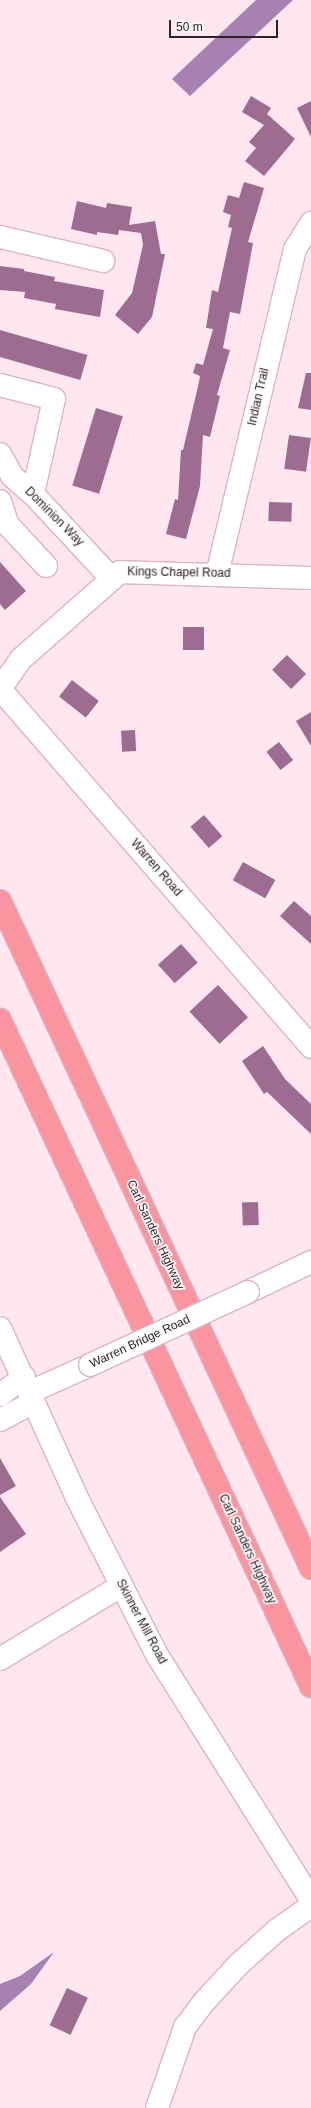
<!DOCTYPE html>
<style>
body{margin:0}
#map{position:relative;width:311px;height:2108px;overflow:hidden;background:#ffe6ef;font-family:Arial,sans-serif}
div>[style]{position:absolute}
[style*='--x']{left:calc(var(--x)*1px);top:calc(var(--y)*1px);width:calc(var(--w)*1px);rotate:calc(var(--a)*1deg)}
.water>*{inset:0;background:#a681b2}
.building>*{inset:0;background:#9e6c91;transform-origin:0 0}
.roads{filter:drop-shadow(1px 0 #dcb4c2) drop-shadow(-1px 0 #dcb4c2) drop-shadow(0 1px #dcb4c2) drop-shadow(0 -1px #dcb4c2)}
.minor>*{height:22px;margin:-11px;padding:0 11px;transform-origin:11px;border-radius:11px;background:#fff}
.highway>*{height:22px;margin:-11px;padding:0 11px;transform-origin:11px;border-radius:11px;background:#fa95a0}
.bridges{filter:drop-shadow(1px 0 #dcb4c2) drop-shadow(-1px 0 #dcb4c2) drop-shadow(0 1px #dcb4c2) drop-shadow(0 -1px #dcb4c2)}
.minor-bridge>*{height:22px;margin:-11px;padding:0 11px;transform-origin:11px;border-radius:11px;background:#fff}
span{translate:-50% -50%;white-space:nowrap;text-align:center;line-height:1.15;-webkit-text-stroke:3.5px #fbfbfb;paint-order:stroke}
.street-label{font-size:12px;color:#312227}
.scale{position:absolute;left:169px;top:20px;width:109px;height:18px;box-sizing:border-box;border:2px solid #312227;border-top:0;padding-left:5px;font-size:12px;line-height:14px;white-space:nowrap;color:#312227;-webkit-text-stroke:3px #fbfbfb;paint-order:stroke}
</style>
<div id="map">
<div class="water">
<i style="clip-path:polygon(256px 0,293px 0,190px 96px,172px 79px)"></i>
<i style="clip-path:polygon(54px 1952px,31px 1984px,0 2011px,0 1984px,20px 1976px)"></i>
</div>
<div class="building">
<i style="clip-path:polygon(251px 96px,271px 108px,267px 114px,295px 139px,264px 176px,245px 161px,256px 148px,249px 142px,264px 125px,242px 112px)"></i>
<i style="clip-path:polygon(311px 101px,311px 137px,297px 108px)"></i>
<i style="clip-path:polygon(244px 182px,264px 188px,248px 242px,253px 243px,240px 314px,230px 312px,223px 348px,230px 350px,217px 395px,220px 396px,210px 437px,203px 435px,200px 486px,186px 539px,166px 534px,175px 499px,178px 500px,181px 450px,183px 450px,199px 382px,200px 376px,193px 373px,196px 363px,203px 365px,213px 329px,206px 328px,212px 290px,218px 292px,232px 228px,228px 227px,231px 215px,223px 212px,228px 195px,239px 198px)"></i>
<i style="clip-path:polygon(77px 201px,106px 208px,107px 203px,132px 207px,129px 225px,155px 221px,161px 254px,165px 254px,152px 317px,138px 334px,115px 315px,132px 293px,143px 245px,141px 233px,119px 230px,118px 235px,97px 232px,97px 235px,71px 229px)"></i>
<i style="clip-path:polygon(0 266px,24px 269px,24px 271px,55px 277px,54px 281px,104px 290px,100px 317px,55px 309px,56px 304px,24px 298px,25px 292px,0 290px)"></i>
<i style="left:0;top:330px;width:91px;height:26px;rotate:16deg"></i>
<i style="clip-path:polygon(306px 373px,311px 373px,311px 410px,298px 408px)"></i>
<i style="left:96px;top:408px;width:28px;height:81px;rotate:17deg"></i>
<i style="left:289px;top:435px;width:22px;height:34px;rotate:8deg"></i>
<i style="left:269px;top:502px;width:23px;height:19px;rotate:2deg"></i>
<i style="clip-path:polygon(0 562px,26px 591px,5px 610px,0 604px)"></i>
<i style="left:183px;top:627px;width:21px;height:23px"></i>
<i style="left:287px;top:655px;width:27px;height:21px;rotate:45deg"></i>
<i style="left:72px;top:680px;width:34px;height:21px;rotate:38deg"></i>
<i style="clip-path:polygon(311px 712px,311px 746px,296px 721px)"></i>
<i style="left:135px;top:730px;width:21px;height:14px;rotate:87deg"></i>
<i style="left:279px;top:742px;width:23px;height:16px;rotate:52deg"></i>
<i style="left:204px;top:815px;width:28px;height:18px;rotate:49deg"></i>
<i style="left:243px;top:862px;width:37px;height:21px;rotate:29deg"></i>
<i style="clip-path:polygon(294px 901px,311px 916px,311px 944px,280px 916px)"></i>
<i style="left:181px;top:944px;width:25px;height:31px;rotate:48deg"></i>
<i style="left:218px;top:985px;width:44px;height:39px;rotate:47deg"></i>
<i style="clip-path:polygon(263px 1046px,285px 1079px,311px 1104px,311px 1134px,267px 1092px,264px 1094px,242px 1061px)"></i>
<i style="left:258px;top:1202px;width:23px;height:16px;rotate:88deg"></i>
<i style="clip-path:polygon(0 1458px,16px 1486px,0 1495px)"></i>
<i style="clip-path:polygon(0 1497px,26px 1534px,0 1552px)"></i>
<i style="left:67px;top:1988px;width:23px;height:41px;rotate:25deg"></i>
</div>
<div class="roads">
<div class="minor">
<i style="--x:0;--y:237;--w:106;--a:13.1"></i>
<i style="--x:0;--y:385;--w:56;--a:14.5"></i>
<i style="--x:54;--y:399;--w:97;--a:102.5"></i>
<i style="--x:0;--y:454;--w:25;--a:61"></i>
<i style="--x:12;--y:476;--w:28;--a:41"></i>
<i style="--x:33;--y:494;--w:116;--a:47.1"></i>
<i style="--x:0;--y:501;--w:25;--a:72"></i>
<i style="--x:8;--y:525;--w:56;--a:47.2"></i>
<i style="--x:217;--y:574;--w:334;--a:-76.5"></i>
<i style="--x:295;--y:249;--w:31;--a:-58"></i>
<i style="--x:311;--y:578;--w:191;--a:-178.2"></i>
<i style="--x:120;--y:572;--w:132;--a:138.7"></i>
<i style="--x:21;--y:659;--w:37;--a:125"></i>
<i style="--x:0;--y:689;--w:474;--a:49"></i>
<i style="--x:248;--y:1292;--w:70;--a:-25.5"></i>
<i style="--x:0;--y:1328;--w:189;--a:65.6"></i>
<i style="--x:78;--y:1500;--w:174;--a:63"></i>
<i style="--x:157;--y:1655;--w:289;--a:57.8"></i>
<i style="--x:30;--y:1392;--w:66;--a:-24.2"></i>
<i style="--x:0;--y:1395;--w:30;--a:-37"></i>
<i style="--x:0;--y:1420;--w:38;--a:-28"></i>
<i style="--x:0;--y:1659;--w:141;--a:-31.1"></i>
<i style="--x:157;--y:2108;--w:86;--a:-70.9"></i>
<i style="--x:185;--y:2027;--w:30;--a:-53"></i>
<i style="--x:203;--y:2003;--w:53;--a:-47.3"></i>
<i style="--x:239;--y:1964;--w:51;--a:-41.8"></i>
<i style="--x:277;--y:1930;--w:42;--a:-35.2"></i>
</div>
<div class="highway">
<i style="--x:0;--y:901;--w:736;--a:65"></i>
<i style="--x:0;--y:1020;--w:735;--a:64.97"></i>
</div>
</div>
<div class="bridges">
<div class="minor-bridge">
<i style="--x:90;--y:1365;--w:174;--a:-24.8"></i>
</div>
</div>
<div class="street-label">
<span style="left:259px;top:397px;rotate:-77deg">Indian Trail</span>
<span style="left:54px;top:517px;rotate:45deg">Dominion Way</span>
<span style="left:179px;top:573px;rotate:1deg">Kings Chapel Road</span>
<span style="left:156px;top:868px;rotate:49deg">Warren Road</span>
<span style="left:155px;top:1235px;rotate:65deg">Carl Sanders Highway</span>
<span style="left:140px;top:1342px;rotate:-25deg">Warren Bridge Road</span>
<span style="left:247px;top:1549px;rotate:65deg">Carl Sanders Highway</span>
<span style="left:141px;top:1622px;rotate:62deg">Skinner Mill Road</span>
</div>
<div class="scale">50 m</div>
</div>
